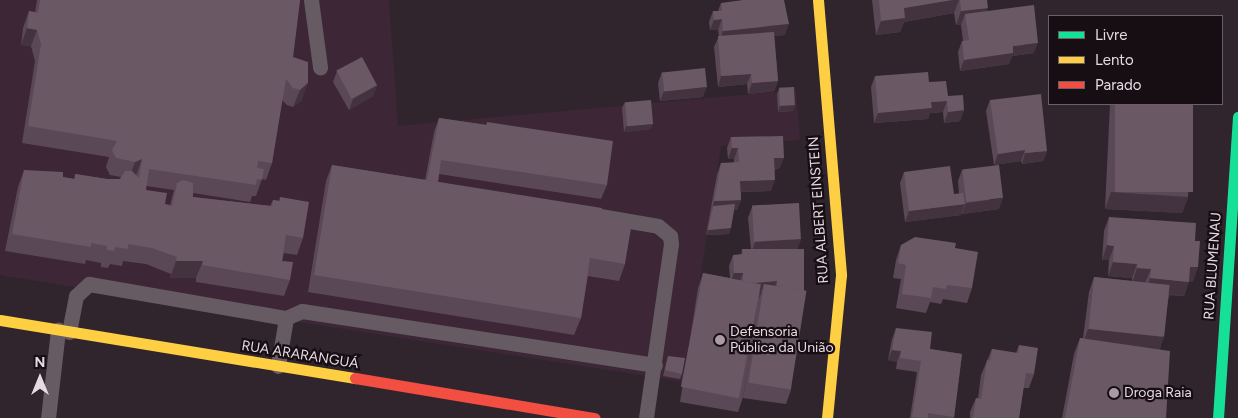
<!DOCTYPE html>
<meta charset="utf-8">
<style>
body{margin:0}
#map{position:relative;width:1238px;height:418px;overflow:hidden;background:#30252d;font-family:Figtree,sans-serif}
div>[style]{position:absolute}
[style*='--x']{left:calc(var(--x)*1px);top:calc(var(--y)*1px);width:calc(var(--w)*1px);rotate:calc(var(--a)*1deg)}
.built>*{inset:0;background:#3d2636}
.lane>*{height:15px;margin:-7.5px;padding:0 7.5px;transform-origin:7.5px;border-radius:7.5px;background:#665b63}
.fast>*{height:11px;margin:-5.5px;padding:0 5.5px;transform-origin:5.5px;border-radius:5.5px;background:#16e098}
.slow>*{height:11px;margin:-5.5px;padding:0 5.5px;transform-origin:5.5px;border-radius:5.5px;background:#ffcf43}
.jam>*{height:11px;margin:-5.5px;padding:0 5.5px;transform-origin:5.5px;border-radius:5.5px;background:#f24e42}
.wall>*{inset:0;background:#5b4856}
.shaded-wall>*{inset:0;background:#43333f}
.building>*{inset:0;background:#6a5865;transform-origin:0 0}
.dots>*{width:14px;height:14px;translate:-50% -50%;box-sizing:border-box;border:2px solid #160e13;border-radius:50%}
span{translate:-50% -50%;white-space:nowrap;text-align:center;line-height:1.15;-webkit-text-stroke:4.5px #160e13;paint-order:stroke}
.street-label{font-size:14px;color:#e8dae3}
.poi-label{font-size:14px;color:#e8dae3}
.left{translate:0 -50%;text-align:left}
.legend{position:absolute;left:1048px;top:15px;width:175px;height:90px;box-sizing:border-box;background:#160e13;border:1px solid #6a6066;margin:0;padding:6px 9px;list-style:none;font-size:15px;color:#e8dae3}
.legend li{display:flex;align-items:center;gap:10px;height:25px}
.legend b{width:25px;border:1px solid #6a6066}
.north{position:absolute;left:15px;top:353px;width:50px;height:50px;-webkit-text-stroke:4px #160e13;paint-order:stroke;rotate:0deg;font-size:14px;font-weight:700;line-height:20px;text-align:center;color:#e8dae3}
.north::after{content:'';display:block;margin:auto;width:18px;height:22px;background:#e8dae3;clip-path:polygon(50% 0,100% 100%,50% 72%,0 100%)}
</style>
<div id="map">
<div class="built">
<i style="clip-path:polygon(0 0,389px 0,398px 126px,796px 90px,800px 140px,721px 146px,684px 382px,4px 276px,0 274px)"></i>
</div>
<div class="lane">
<i style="--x:311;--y:0;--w:68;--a:82.3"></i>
<i style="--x:583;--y:213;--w:76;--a:9.8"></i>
<i style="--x:658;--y:226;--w:16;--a:40"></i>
<i style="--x:670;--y:236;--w:8;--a:83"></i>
<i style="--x:671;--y:244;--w:176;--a:98.2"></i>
<i style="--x:69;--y:332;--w:37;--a:-79"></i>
<i style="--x:76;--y:296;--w:18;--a:-43"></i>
<i style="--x:89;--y:284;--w:200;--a:9.8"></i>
<i style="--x:286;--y:318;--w:17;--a:-24"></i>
<i style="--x:302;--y:311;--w:357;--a:8.7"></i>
<i style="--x:278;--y:366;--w:49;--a:-80.5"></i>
<i style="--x:48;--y:418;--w:89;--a:-83.5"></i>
</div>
<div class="fast">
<i style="--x:1218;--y:418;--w:302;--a:-86.2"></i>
</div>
<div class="slow">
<i style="--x:818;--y:0;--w:276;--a:85.2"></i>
<i style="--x:841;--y:275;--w:144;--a:95.6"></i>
<i style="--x:0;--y:320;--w:360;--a:9.3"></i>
</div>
<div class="jam">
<i style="--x:355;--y:378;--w:243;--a:9.5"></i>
</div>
<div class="wall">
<i style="clip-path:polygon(evenodd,37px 0,300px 0,293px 57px,302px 100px,293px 107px,287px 105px,282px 100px,272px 163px,266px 180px,262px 179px,256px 196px,252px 196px,250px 202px,193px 193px,193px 197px,270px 206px,273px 200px,279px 201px,280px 197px,303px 238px,297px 255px,284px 253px,282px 261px,290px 280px,284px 296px,196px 282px,196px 278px,170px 278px,171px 274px,146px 264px,123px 261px,122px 266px,110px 264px,108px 268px,101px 267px,101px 263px,86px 260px,85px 264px,5px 251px,18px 187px,24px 170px,74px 179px,75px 174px,107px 179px,120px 179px,121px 177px,110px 175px,106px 167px,109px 157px,22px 143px,35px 61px,31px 46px,21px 45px,23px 28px,29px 11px,35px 12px,37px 0,146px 186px,174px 190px,170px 205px,165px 204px,146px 190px,146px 186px)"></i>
<i style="clip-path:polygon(872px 0,987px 0,987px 11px,1034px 53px,1012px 56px,1009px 64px,960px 71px,958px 52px,962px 41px,963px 41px,961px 25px,956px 25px,954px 13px,904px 22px,900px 32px,876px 35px)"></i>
<i style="clip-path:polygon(721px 3px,785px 35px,774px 36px,778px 81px,774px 91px,748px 94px,747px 84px,718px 87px,714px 47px,719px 36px,718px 30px,710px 30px,709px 22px,713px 11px,718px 11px)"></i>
<i style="clip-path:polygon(337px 71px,377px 85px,373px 96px,349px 110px,333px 82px)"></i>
<i style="clip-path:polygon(662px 72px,703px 97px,660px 101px,658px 83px)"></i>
<i style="clip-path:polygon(875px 76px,929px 82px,964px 110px,960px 121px,944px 123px,943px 112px,930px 113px,928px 119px,874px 123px,871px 87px)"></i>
<i style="clip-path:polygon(779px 89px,795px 105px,793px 111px,778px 112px,777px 94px)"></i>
<i style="clip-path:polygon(990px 100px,1047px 151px,1043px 161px,1022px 164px,1021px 161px,994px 165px,986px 111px)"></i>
<i style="clip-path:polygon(625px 102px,651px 129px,624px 132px,622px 108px)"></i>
<i style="clip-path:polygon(1110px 104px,1193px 104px,1188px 197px,1182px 213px,1105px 209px)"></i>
<i style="clip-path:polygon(439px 118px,486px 125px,487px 122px,607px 185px,601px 199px,439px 174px,438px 182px,601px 216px,625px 264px,619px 281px,588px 276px,581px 318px,574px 335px,308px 292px,326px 181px,332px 165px,425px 180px,434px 132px)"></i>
<i style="clip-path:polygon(731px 137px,780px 168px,775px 169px,771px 191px,741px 192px,741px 200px,737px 210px,734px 210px,729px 234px,706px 235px,717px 174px,721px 163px,734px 163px,734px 159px,728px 159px,727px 148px)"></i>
<i style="clip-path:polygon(962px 170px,999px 209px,962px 214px,962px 212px,961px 215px,905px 222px,900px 183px,904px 172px,954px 194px,959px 194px,958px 181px)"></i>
<i style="clip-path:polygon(752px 207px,801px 239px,797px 249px,791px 390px,786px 404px,743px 398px,759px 299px,761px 293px,760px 293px,743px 397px,738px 412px,680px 402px,698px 288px,703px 273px,730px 278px,729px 266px,733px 255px,741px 255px,742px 249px,751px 249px,748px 218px)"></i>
<i style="clip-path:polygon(1109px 217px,1195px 241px,1193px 282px,1189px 281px,1184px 296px,1169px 295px,1160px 349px,1166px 418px,1062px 418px,1074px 354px,1080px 338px,1083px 338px,1089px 292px,1094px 277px,1132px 281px,1132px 278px,1108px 276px,1109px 260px,1102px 260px,1104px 231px)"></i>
<i style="clip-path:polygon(901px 245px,955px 248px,972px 288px,967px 303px,943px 299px,941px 304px,930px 302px,926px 313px,896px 308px,901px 279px,893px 278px,896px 260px)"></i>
<i style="clip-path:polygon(896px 328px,930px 349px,962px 354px,954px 418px,910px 418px,917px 372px,896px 369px,897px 362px,888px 360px,892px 339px)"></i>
<i style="clip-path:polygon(1019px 345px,1034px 374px,1029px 388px,1023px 388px,1019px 418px,970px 418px,970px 412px,976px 398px,978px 398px,981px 375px,992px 349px,1016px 353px)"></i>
<i style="clip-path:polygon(668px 356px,682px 374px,680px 379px,663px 376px)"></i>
</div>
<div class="shaded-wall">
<i style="clip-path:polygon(952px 0,959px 0,954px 13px,904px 22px,900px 32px,876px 35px,881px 21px,904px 8px)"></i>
<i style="clip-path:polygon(988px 8px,983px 22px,965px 14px,961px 25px,956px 25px,961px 11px)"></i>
<i style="clip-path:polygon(722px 19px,718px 30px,710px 30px,714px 20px)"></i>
<i style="clip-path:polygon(789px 24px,785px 35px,719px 42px,723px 31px)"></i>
<i style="clip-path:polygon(27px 28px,37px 30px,31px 46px,21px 45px)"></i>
<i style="clip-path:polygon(1038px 43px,1034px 53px,1012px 56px,1009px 64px,960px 71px,964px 60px,1013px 46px)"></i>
<i style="clip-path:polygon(751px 74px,747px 84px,718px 87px,721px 76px)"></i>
<i style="clip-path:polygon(778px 81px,774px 91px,748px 94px,752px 83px)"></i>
<i style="clip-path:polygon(308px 83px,302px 100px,293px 107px,300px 90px)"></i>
<i style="clip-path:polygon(377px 85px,373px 96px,349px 110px,353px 99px)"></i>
<i style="clip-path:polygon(707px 87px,703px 97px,660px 101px,664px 91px)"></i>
<i style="clip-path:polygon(947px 101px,943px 112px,930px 113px,928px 119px,874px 123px,878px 113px,931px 102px)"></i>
<i style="clip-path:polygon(795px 105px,793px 111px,778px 112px,780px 106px)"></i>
<i style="clip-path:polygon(964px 110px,960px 121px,944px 123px,948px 112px)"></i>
<i style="clip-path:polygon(653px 124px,651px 129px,624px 132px,626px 126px)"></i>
<i style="clip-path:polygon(732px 148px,738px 148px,734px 159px,728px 159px)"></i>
<i style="clip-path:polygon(1025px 150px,1021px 161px,994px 165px,998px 154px)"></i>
<i style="clip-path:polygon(1047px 151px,1043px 161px,1022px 164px,1025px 153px)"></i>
<i style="clip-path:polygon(774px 158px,784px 158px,780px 168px,770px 169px)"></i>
<i style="clip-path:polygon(142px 159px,136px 176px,129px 178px,135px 162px)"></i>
<i style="clip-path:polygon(775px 180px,771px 191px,736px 192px,740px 181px)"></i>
<i style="clip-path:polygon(1111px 192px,1188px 197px,1182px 213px,1105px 209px)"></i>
<i style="clip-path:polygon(1003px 198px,999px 209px,962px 214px,966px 203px)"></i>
<i style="clip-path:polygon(741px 200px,737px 210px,712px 212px,714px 201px)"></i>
<i style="clip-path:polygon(965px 204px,961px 215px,905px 222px,909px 211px)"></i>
<i style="clip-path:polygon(731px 228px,729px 234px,706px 235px,708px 230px)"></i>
<i style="clip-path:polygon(801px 239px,797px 250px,751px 253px,755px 242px)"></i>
<i style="clip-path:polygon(1107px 245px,1114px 246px,1109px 260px,1102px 260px)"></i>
<i style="clip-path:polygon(176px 261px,203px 261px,196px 278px,170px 278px)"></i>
<i style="clip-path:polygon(1113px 262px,1137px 264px,1132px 278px,1108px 276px)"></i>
<i style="clip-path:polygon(1190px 267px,1198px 267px,1193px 282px,1185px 281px)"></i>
<i style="clip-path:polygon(1137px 268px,1151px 269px,1145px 283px,1132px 283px)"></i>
<i style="clip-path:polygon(734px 273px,743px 273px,739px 283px,730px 284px)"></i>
<i style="clip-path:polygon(1150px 278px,1189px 282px,1184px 296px,1145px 292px)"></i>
<i style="clip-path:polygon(777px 281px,773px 292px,764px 284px,761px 293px,740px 294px,744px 283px)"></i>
<i style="clip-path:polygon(1088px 329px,1164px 337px,1159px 352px,1083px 343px)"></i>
<i style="clip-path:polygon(892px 350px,901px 351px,897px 362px,888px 360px)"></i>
</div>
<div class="building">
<i style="clip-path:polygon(40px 0,300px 0,293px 57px,308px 62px,308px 83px,300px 90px,293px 88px,286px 79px,272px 163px,258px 161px,257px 168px,264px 169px,262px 180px,257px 179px,256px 185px,149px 169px,146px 190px,167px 193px,165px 204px,172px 206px,177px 183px,183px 180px,193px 183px,193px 197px,272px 206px,273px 200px,280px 201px,280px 197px,309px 202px,303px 238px,286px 235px,282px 261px,293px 262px,290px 280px,202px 265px,203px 261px,176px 261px,177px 257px,152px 248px,128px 244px,128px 249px,115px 247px,114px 251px,107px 250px,107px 246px,91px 243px,91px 247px,12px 234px,24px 170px,63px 172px,63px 177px,75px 179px,75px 174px,107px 179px,120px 179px,125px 171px,132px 171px,139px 178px,142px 159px,135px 162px,116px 158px,112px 150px,117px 141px,28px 126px,41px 44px,37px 30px,27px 28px,29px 11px,38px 13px)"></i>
<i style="clip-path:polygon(743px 0,784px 0,789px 24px,723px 31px,722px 19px,714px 20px,713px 11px,722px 11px,721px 3px)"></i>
<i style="clip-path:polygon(879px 0,952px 0,904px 8px,905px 18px,881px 21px)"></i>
<i style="clip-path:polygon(960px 0,987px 0,988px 8px,961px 11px)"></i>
<i style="clip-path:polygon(1034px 5px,1038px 43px,1013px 46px,1013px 53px,964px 60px,962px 41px,969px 40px,965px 14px)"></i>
<i style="clip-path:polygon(774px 32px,778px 81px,752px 83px,751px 74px,721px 76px,718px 36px)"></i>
<i style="left:362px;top:57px;width:32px;height:29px;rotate:62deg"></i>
<i style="left:705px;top:68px;width:19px;height:43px;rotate:84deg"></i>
<i style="clip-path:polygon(928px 72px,929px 82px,946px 81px,948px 96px,963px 95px,964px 110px,948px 112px,947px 101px,931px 102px,932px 108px,878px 113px,875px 76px)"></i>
<i style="left:794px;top:87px;width:18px;height:15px;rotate:87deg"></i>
<i style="clip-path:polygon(1041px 94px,1047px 151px,1025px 153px,1025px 150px,998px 154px,990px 100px)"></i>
<i style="left:651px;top:100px;width:24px;height:26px;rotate:85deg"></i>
<i style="left:1115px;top:104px;width:78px;height:88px"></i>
<i style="clip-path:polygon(439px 118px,487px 125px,487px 122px,613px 141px,607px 185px,441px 160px,438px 182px,427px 180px)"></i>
<i style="clip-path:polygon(783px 136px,784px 158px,774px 158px,775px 180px,740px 181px,741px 200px,714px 201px,721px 163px,739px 162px,738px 148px,732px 148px,731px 137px)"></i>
<i style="clip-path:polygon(332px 165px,602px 208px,601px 216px,632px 222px,625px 264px,590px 258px,581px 318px,314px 275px)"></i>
<i style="left:999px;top:165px;width:33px;height:37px;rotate:83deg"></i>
<i style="clip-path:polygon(950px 166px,954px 194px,963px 193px,965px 204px,909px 211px,904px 172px)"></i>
<i style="left:799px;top:203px;width:36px;height:47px;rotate:87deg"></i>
<i style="clip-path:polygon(735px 204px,731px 228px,708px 230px,713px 206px)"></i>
<i style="clip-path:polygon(1109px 217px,1196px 223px,1195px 241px,1200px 241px,1198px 267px,1190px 267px,1189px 282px,1150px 278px,1151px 269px,1137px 268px,1137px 264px,1113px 262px,1114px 246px,1107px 245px)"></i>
<i style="clip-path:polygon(915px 237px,956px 243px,955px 248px,978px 252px,972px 288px,947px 285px,946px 289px,933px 287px,931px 298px,902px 294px,906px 265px,898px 263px,901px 245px)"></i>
<i style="clip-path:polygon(742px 249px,804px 249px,804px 291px,777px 286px,777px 281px,755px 283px,743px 281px,743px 273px,734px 273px,733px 255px,743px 254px)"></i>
<i style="left:703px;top:273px;width:59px;height:116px;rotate:11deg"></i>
<i style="left:1094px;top:277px;width:76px;height:52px;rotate:6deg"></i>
<i style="left:764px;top:284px;width:43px;height:100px;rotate:9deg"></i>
<i style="clip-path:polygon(896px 328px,932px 332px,930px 349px,962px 354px,954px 417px,928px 413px,928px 418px,921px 418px,912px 417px,921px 361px,900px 358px,901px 351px,892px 350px)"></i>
<i style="clip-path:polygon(1080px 338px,1170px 351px,1166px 418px,1065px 418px)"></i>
<i style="clip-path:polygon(1019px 345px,1038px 348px,1034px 374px,1026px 373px,1019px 418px,973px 418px,976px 398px,981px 399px,987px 360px,990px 361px,992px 349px,1018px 353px)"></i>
<i style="clip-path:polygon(668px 356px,685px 358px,682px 374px,665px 370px)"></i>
</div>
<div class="dots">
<i style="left:720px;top:340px;background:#a89ba3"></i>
<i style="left:1114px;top:393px;background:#a89ba3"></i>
</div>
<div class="street-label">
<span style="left:819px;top:210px;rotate:-94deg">RUA ALBERT EINSTEIN</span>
<span style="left:1213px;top:266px;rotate:-86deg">RUA BLUMENAU</span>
<span style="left:300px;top:355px;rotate:9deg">RUA ARARANGUÁ</span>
</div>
<div class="poi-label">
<span class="left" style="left:730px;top:340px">Defensoria<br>Pública da União</span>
<span class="left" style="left:1124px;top:393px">Droga Raia</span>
</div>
<ul class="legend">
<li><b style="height:6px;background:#16e098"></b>Livre</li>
<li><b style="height:6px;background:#ffcf43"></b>Lento</li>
<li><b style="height:6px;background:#f24e42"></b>Parado</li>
</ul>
<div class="north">N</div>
</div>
